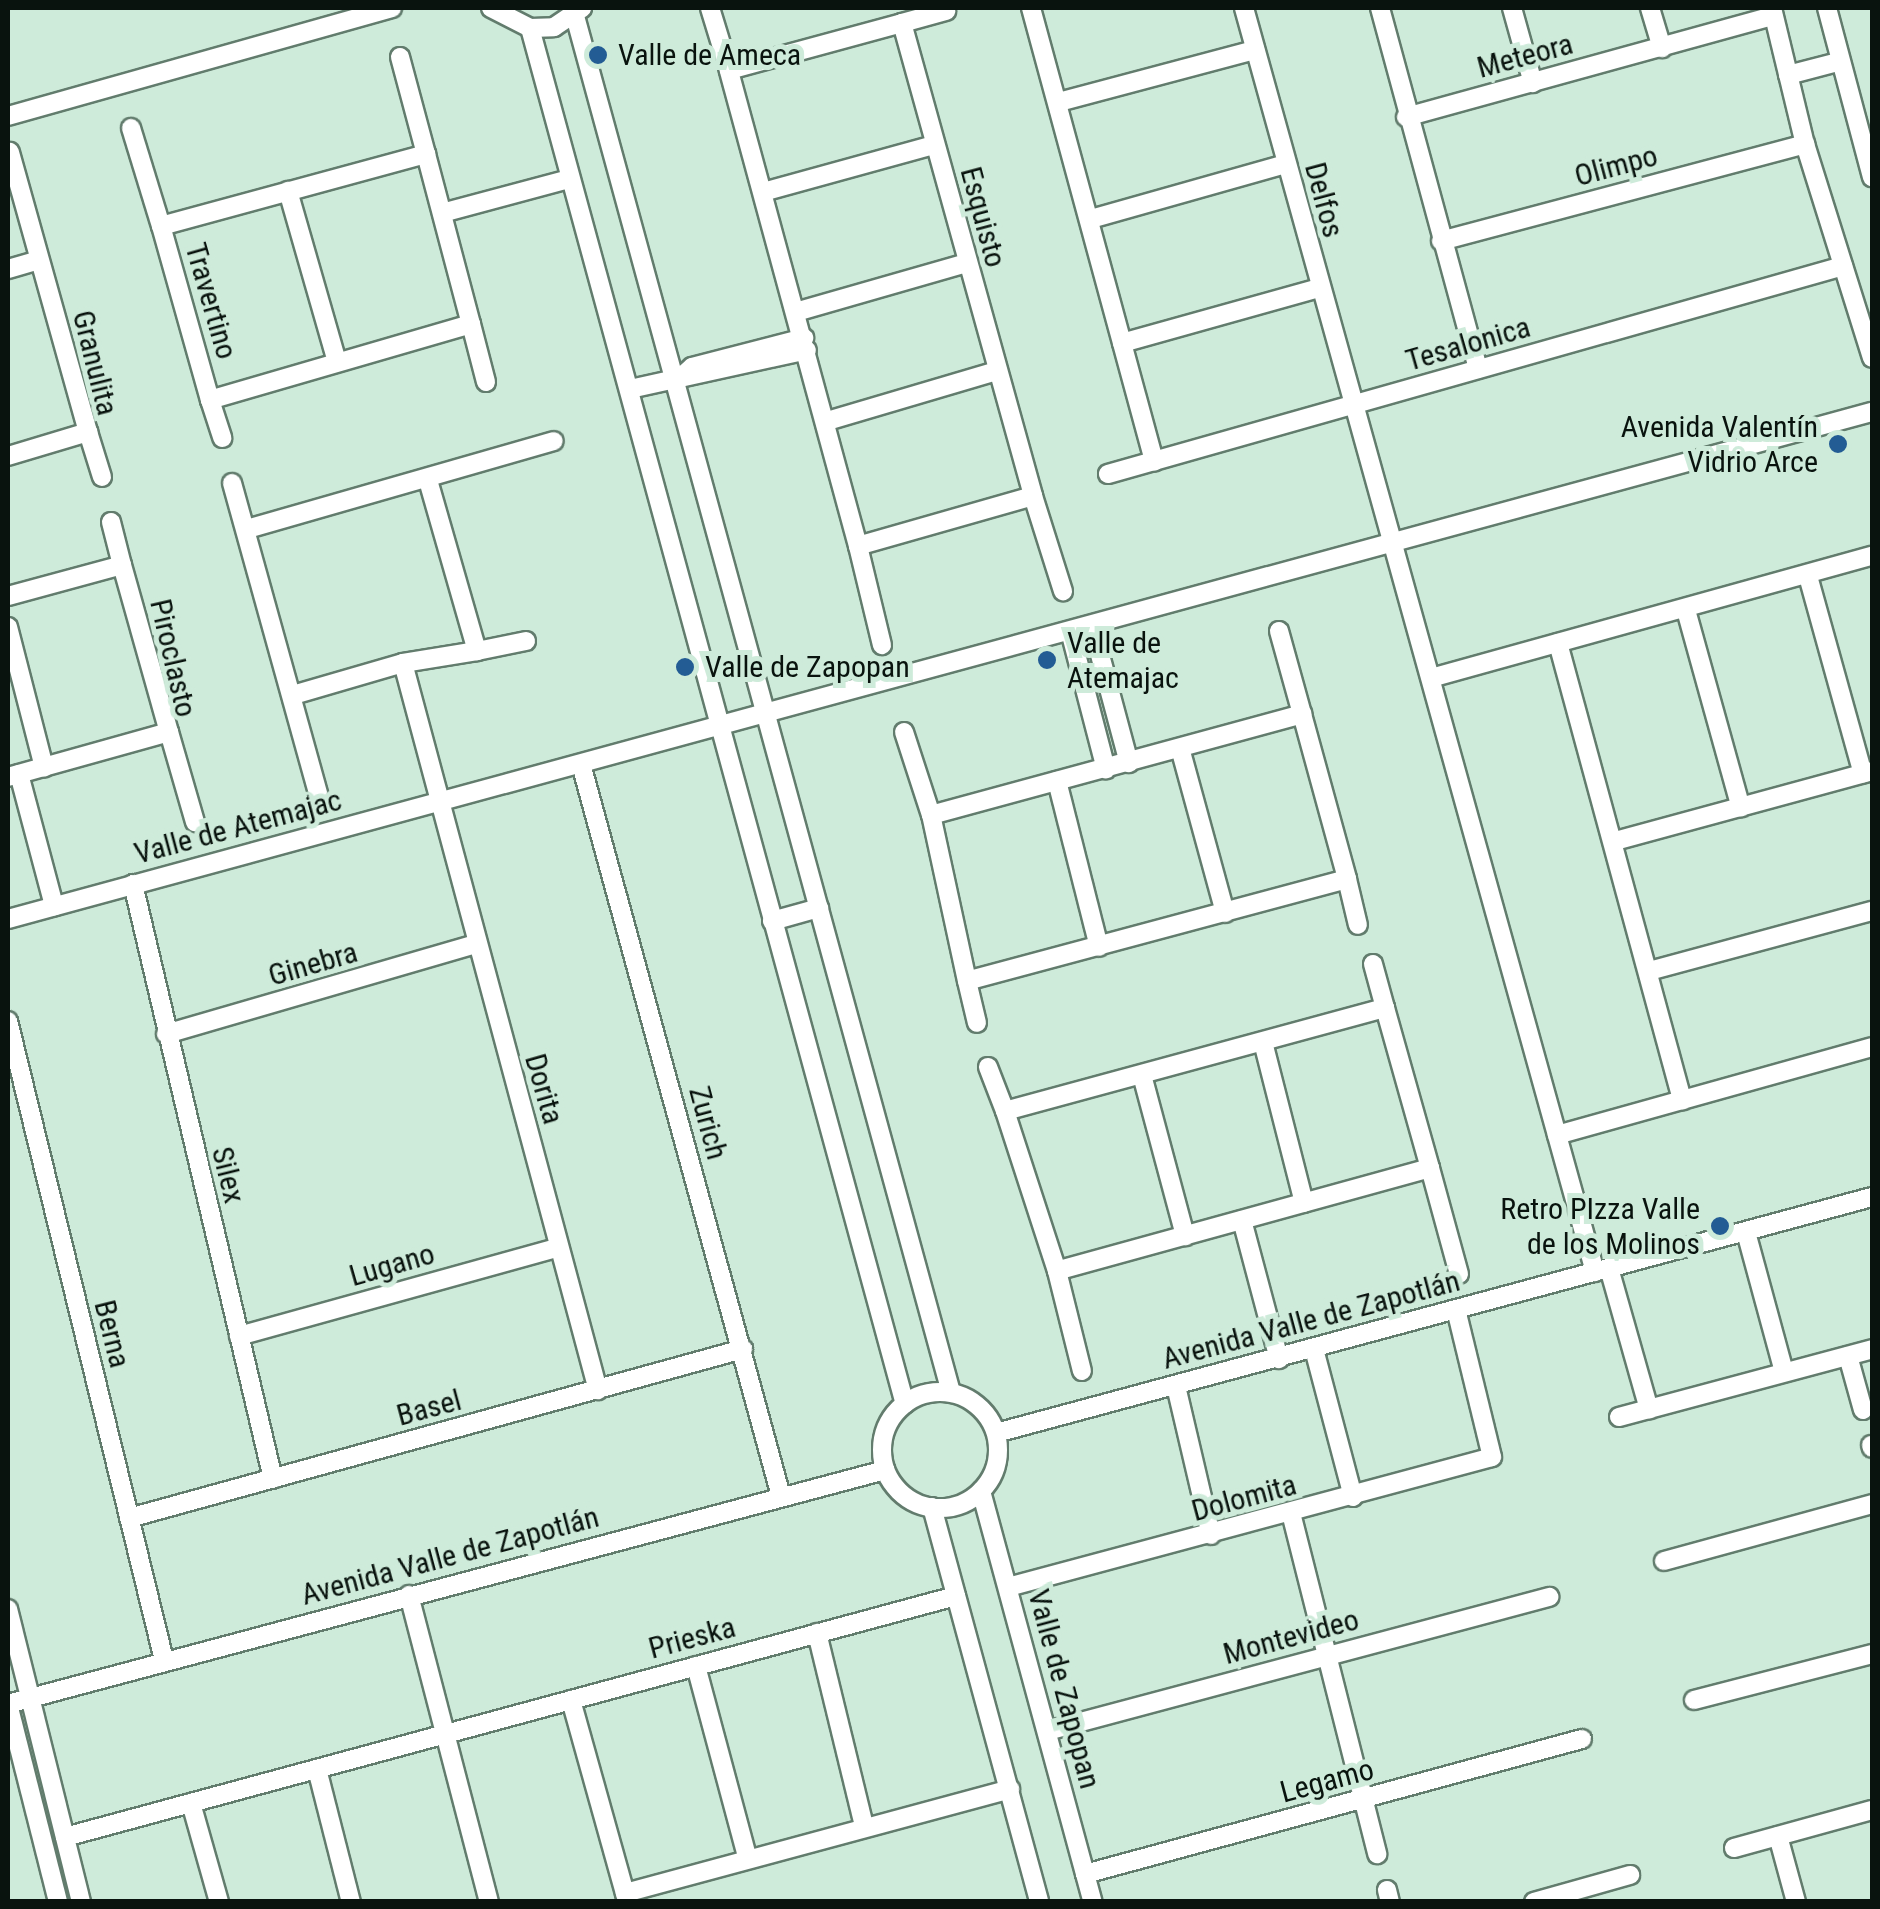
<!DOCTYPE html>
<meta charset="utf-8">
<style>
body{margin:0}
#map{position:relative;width:1880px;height:1909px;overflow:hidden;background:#ceebda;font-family:"Roboto Condensed",sans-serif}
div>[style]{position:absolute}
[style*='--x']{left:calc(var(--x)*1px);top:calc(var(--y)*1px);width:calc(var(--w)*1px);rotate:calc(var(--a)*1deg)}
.roads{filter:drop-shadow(2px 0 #627c6d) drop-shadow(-2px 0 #627c6d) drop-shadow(0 2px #627c6d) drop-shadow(0 -2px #627c6d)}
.street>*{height:18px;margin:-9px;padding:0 9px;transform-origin:9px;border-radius:9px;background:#fff}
.street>.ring{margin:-9px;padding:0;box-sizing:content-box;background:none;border:18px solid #fff;border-radius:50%}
.dots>*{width:28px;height:28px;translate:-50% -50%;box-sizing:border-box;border:5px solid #ceebda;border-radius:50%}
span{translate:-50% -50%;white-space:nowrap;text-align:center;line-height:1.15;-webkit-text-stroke:10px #ceebda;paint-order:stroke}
.poi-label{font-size:30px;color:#09130e}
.left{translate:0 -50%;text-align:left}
.right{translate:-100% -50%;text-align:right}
.street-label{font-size:30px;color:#09130e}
.frame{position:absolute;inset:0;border:10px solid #09130e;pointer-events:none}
</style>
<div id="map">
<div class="roads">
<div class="street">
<i style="--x:491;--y:8;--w:44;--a:27.1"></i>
<i style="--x:530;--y:28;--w:24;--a:-2"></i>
<i style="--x:554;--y:27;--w:34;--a:-34"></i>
<i style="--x:710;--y:8;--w:65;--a:73"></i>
<i style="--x:1031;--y:8;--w:470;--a:74.8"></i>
<i style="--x:1244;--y:8;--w:1312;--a:74.48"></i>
<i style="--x:1380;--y:8;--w:374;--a:74.8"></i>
<i style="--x:1512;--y:8;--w:78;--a:74.4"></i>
<i style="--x:1650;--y:8;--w:42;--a:73.3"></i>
<i style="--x:1772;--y:8;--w:140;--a:76.4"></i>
<i style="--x:1805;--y:144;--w:224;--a:72.6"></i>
<i style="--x:1827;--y:8;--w:175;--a:75.1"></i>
<i style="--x:575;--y:16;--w:1426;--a:74.72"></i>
<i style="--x:902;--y:23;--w:491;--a:74.5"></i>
<i style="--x:1033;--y:496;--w:182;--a:164.1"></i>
<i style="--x:858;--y:546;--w:493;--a:-105.2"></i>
<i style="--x:729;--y:70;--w:179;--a:-15.2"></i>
<i style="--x:902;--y:23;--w:46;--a:-15.3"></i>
<i style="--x:530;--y:28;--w:1426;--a:74.76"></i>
<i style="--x:400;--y:57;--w:100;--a:75"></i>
<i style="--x:1788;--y:75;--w:52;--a:-14.6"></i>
<i style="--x:1059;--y:102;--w:203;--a:-14.9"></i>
<i style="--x:8;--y:116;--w:399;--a:-15.7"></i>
<i style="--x:1406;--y:117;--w:381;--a:-15.4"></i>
<i style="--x:131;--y:128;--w:102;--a:73"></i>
<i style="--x:426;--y:154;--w:176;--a:75.2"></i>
<i style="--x:471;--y:324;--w:272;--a:163.8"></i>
<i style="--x:210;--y:400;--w:181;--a:-105.7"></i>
<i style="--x:161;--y:226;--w:275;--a:-15.2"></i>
<i style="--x:288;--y:191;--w:178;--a:74"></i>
<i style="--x:763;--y:192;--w:177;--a:-15.4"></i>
<i style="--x:442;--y:213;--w:131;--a:-15"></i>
<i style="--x:1091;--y:219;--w:202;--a:-15.8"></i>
<i style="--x:1441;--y:241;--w:377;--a:-14.9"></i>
<i style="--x:8;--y:269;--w:32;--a:-16"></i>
<i style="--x:799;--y:311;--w:174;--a:-16"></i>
<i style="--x:471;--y:324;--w:60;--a:75.5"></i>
<i style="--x:1122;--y:343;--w:205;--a:-15.6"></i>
<i style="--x:681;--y:377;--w:15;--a:-42"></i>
<i style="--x:692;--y:367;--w:116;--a:-14.5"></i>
<i style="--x:630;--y:389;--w:181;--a:-12.4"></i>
<i style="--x:210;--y:400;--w:40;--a:72"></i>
<i style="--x:827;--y:421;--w:177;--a:-16.4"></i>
<i style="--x:88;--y:432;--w:47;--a:72.7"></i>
<i style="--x:8;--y:456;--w:84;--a:-16.7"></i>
<i style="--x:88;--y:432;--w:291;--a:-105.6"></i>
<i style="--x:1108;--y:474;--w:764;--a:-15.8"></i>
<i style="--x:232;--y:483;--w:323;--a:74.5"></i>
<i style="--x:1033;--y:496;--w:100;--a:72.5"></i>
<i style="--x:111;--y:522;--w:44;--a:75.7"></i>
<i style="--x:247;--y:529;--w:319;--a:-16"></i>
<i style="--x:858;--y:546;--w:102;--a:76.4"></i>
<i style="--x:1808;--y:576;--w:205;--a:74.5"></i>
<i style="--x:8;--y:596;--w:118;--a:-15.2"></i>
<i style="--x:122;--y:565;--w:173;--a:74.3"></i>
<i style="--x:169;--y:732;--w:167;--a:164.4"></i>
<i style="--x:1686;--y:610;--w:205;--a:74.5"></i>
<i style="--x:1092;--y:625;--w:143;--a:75"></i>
<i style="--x:8;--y:627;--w:145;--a:75.6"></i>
<i style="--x:1070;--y:631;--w:143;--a:75.4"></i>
<i style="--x:1279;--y:631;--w:86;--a:74.5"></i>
<i style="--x:1558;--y:643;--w:474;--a:74.8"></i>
<i style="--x:477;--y:651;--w:50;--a:-11.5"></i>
<i style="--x:403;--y:663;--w:753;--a:74.99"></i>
<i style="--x:1431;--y:678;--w:458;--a:-15.5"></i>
<i style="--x:293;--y:695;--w:115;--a:-16.2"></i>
<i style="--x:403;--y:663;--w:75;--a:-9.2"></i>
<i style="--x:477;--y:651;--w:178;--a:-106"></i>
<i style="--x:1302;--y:714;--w:171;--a:74.7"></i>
<i style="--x:1347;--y:879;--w:393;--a:165"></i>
<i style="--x:967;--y:981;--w:170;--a:-102.2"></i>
<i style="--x:931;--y:815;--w:385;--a:-15.2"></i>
<i style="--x:169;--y:732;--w:94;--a:73.9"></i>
<i style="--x:904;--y:732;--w:87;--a:72"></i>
<i style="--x:1180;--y:748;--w:171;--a:74.7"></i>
<i style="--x:581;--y:764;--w:759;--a:74.72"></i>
<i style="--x:19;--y:774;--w:137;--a:75.1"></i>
<i style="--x:1057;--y:781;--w:171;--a:75.8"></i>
<i style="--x:1615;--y:841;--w:266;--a:-15.2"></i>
<i style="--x:1347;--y:879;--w:47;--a:76.6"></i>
<i style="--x:133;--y:884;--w:611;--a:76.76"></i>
<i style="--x:8;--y:919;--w:1932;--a:-15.22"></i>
<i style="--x:772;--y:921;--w:49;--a:-15.5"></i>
<i style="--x:1373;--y:964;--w:46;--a:74.7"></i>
<i style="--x:1649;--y:971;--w:231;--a:-15.1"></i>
<i style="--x:967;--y:981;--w:43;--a:76.6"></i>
<i style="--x:1385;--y:1008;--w:166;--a:74.3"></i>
<i style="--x:1430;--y:1168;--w:387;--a:164.6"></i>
<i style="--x:1057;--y:1271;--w:168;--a:-108"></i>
<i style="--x:1005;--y:1111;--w:394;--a:-15.2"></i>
<i style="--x:8;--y:1021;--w:658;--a:76.28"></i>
<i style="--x:166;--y:1034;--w:322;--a:-16.2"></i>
<i style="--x:1263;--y:1042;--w:166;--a:75.7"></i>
<i style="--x:988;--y:1067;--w:47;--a:68.9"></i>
<i style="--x:1142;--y:1075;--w:167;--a:75"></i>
<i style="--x:1557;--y:1135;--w:327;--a:-15.6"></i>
<i style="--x:1430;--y:1168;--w:110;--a:74.7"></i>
<i style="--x:1242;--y:1220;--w:144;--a:75.1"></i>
<i style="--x:1746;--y:1232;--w:145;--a:74.8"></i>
<i style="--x:1609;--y:1268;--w:147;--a:74.2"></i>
<i style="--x:1057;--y:1271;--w:103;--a:76"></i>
<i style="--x:239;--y:1336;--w:332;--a:-15.5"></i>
<i style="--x:1314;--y:1349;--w:153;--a:75.2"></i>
<i style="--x:1848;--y:1356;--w:56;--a:74.5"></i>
<i style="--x:1176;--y:1386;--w:153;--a:76.8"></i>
<i class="ring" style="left:882px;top:1392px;width:98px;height:98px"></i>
<i style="--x:1619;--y:1417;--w:262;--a:-15"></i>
<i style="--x:996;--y:1433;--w:907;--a:-15.08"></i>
<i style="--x:1871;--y:1445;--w:3;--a:72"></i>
<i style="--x:981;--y:1491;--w:426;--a:74.8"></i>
<i style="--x:932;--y:1507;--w:409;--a:74.8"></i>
<i style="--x:1291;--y:1513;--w:352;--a:75.8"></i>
<i style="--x:129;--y:1518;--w:637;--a:-15.39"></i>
<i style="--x:1664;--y:1561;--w:216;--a:-15.3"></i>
<i style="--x:1008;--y:1587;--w:501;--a:-15.03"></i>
<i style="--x:1492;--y:1457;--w:152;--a:-103.7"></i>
<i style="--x:409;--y:1595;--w:317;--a:75.4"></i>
<i style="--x:8;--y:1609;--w:302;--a:76"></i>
<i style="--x:817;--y:1633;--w:199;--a:76.3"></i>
<i style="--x:696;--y:1666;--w:198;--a:75"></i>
<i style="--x:571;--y:1700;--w:209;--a:74.4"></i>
<i style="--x:1694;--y:1700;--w:184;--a:-14.5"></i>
<i style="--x:8;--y:1704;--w:908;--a:-14.94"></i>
<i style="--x:8;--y:1704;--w:204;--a:75.8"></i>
<i style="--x:1047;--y:1731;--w:520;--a:-14.95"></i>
<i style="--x:317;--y:1769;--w:137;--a:75.7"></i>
<i style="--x:191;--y:1803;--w:103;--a:74.2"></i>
<i style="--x:1778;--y:1836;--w:68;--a:74.7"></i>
<i style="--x:65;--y:1837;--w:923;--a:-15.14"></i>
<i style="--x:1734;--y:1848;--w:143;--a:-15.4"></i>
<i style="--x:1085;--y:1874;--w:515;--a:-15.2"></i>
<i style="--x:1387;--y:1890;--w:12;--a:76"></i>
<i style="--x:625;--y:1893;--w:399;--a:-15.1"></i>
<i style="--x:1534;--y:1902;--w:100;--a:-15.7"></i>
</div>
</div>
<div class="dots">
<i style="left:598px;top:55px;background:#235c94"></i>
<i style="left:1838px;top:444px;background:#235c94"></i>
<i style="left:1047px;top:660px;background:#235c94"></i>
<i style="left:685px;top:667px;background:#235c94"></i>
<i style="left:1720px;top:1226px;background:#235c94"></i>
</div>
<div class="poi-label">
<span class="left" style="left:618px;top:55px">Valle de Ameca</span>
<span class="right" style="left:1818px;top:444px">Avenida Valentín<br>Vidrio Arce</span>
<span class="left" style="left:1067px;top:660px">Valle de<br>Atemajac</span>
<span class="left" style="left:705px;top:667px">Valle de Zapopan</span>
<span class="right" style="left:1700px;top:1226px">Retro PIzza Valle<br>de los Molinos</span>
</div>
<div class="street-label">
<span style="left:1525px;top:56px;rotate:-15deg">Meteora</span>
<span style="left:1616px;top:166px;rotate:-15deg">Olimpo</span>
<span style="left:1324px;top:200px;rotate:75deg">Delfos</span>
<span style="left:983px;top:217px;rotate:75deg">Esquisto</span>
<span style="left:211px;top:301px;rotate:74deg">Travertino</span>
<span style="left:1468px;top:344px;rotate:-16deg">Tesalonica</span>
<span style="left:95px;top:363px;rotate:76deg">Granulita</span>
<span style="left:173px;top:658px;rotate:77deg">Piroclasto</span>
<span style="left:238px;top:827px;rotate:-15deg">Valle de Atemajac</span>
<span style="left:313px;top:964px;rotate:-16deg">Ginebra</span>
<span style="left:544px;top:1089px;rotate:74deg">Dorita</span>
<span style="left:708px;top:1123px;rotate:75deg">Zurich</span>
<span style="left:228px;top:1175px;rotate:76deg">Silex</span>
<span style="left:392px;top:1265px;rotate:-16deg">Lugano</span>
<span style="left:1311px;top:1320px;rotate:-15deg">Avenida Valle de Zapotlán</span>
<span style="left:112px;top:1334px;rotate:76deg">Berna</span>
<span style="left:429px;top:1408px;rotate:-15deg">Basel</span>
<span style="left:1244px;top:1498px;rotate:-15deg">Dolomita</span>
<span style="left:450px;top:1556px;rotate:-15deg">Avenida Valle de Zapotlán</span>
<span style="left:1291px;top:1637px;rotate:-15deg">Montevideo</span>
<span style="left:692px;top:1638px;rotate:-15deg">Prieska</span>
<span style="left:1064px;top:1689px;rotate:75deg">Valle de Zapopan</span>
<span style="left:1327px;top:1781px;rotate:-15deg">Legamo</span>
</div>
<div class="frame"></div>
</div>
